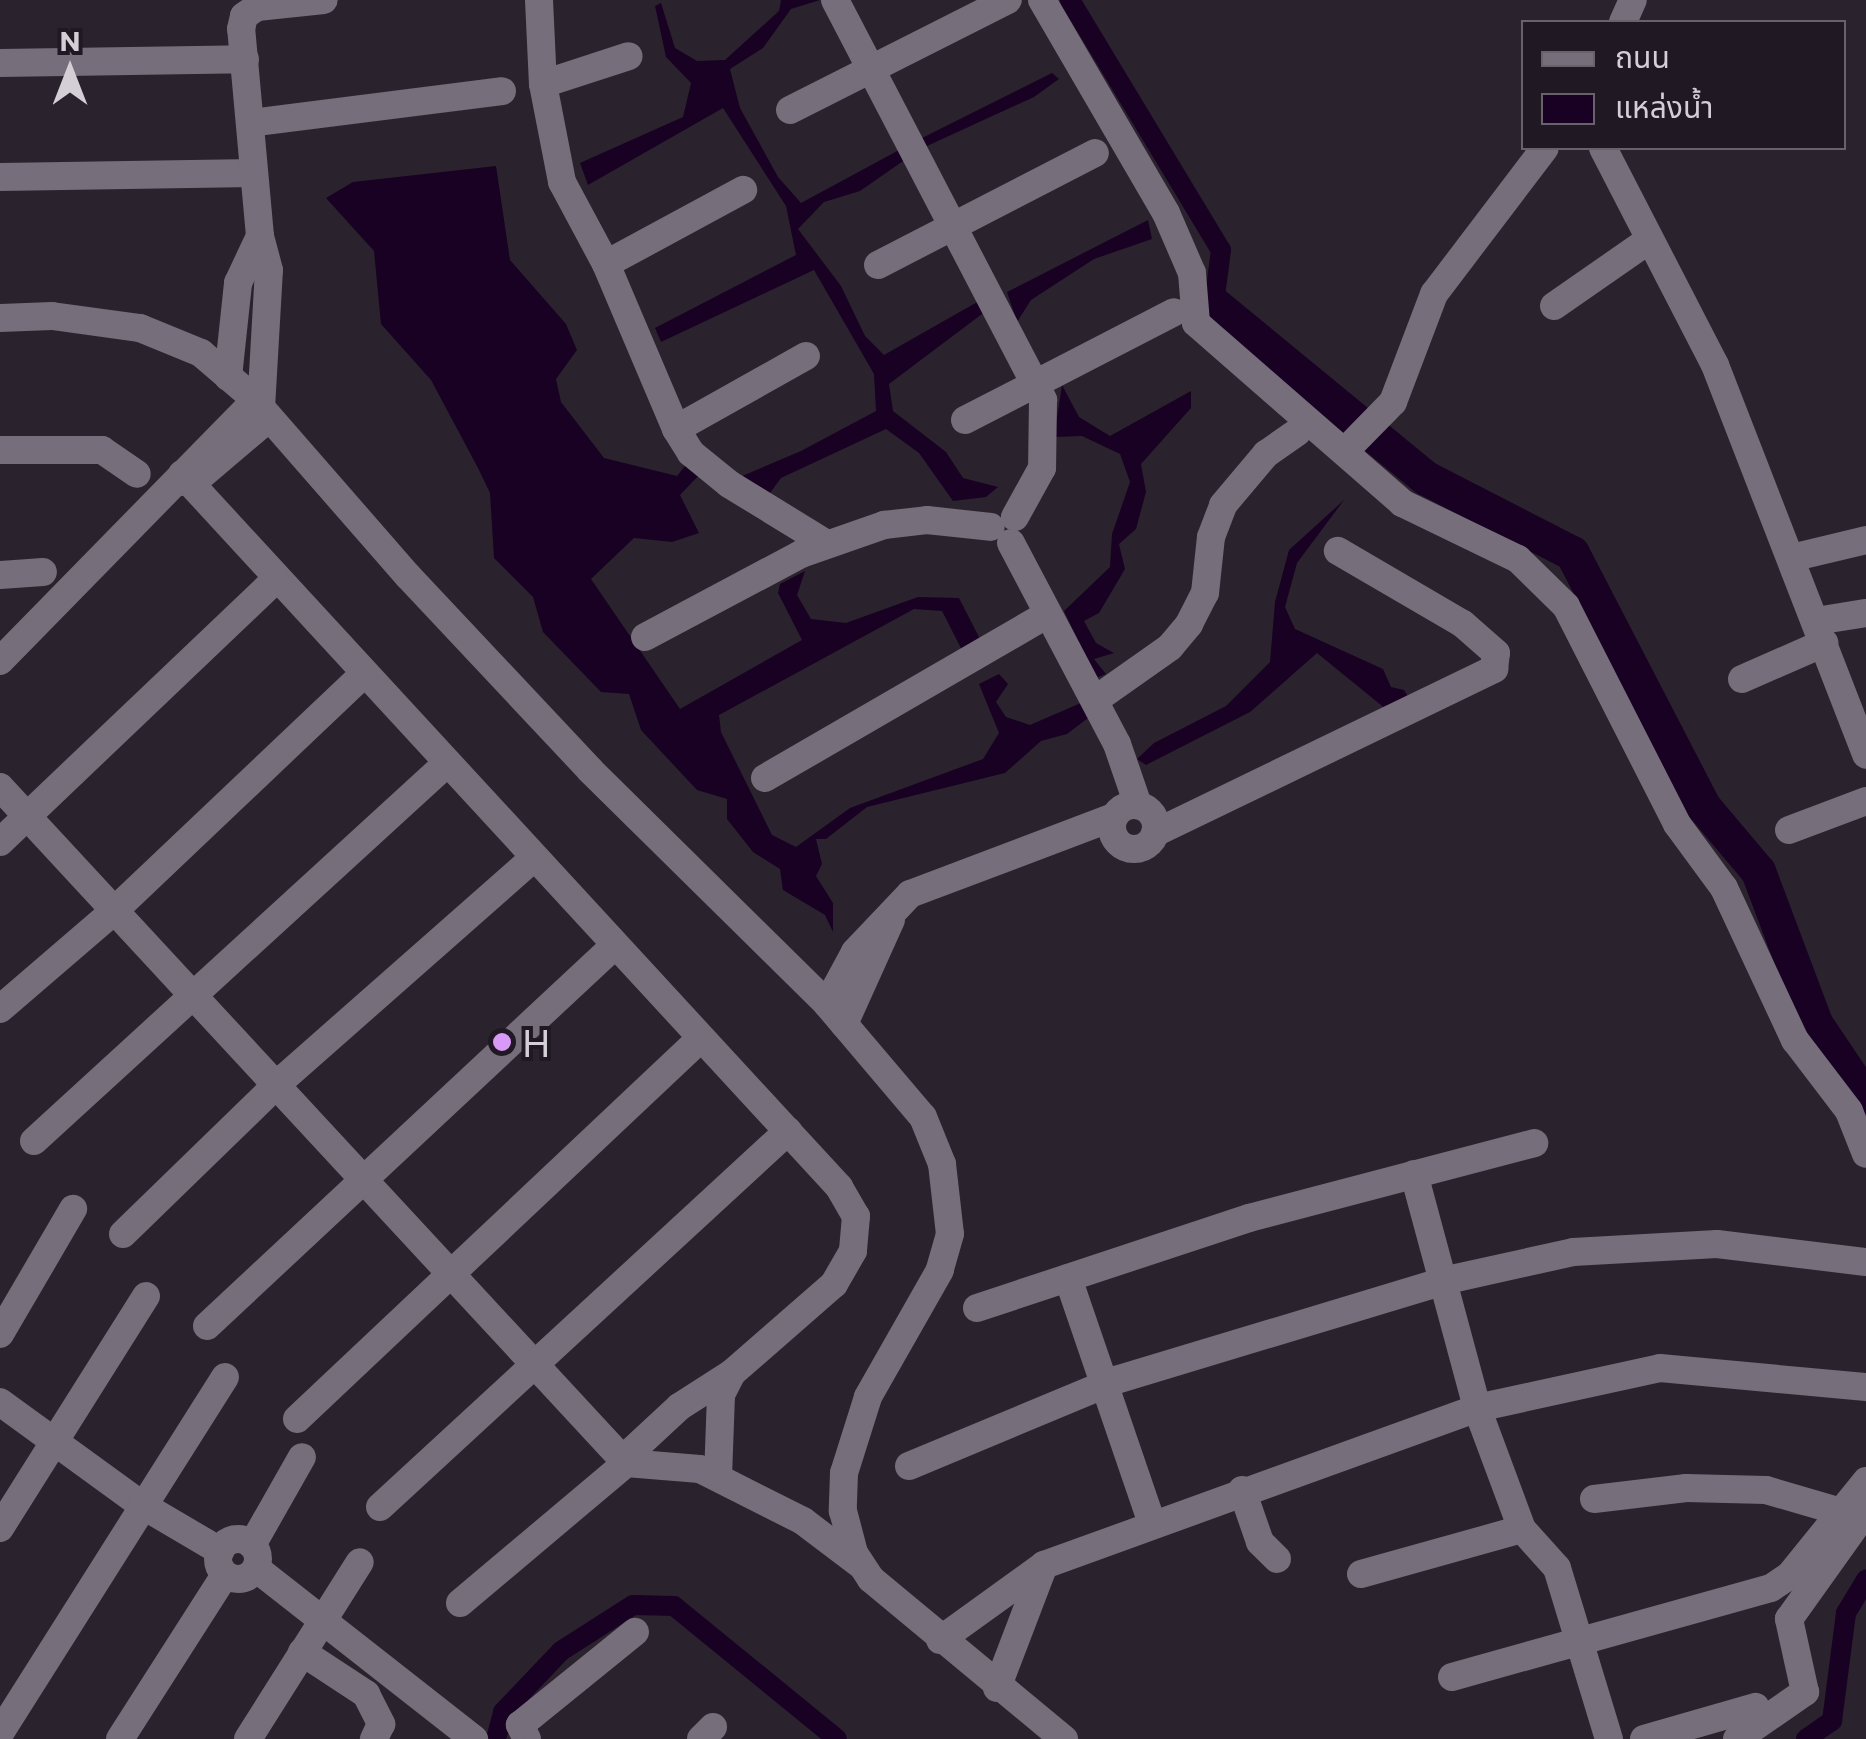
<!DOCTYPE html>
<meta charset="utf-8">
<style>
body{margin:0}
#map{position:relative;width:1866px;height:1739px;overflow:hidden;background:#2a232d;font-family:Commissioner,"Noto Sans Thai",sans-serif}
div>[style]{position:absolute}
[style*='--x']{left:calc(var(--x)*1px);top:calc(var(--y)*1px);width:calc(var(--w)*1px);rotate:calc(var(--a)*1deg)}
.water>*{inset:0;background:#190123}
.canal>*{height:20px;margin:-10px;padding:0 10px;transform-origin:10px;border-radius:10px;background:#190123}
.river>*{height:35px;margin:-17.5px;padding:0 17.5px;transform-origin:17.5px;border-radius:17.5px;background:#190123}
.minor>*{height:28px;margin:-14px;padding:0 14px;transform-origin:14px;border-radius:14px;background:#766e7a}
.minor>.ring{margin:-14px;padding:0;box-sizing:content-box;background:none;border:28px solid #766e7a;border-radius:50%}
.dots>*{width:28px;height:28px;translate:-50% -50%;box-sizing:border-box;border:5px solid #201924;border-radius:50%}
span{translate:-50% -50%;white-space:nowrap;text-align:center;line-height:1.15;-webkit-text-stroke:8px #201924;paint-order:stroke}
.poi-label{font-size:38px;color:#d4cfd6}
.left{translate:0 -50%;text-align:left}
.legend{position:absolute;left:1521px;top:20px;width:325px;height:130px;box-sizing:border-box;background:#201924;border:2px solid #68626b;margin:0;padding:12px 18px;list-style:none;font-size:30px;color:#d4cfd6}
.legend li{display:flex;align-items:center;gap:20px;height:50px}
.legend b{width:50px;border:2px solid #68626b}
.north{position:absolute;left:20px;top:20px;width:100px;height:100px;-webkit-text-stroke:8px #201924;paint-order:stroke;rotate:0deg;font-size:28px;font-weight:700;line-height:40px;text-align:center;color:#d4cfd6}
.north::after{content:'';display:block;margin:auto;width:35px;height:45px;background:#d4cfd6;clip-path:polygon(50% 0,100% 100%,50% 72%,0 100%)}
</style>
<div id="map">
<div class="water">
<i style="clip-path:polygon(781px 0,820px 0,791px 9px,763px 48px,730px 69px,740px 108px,778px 177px,801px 203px,901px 149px,909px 157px,860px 191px,824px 202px,798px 229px,841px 286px,865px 336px,884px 355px,979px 301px,986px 311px,889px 384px,893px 411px,946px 452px,963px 478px,998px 487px,986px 497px,953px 501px,919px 453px,886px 429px,781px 478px,770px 493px,702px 472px,680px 495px,699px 533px,672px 542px,634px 538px,591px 579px,680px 709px,802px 640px,778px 593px,780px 584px,805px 571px,797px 595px,811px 619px,846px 623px,918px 597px,959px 598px,981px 641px,965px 656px,942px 611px,914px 609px,719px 715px,721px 732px,772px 835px,796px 847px,850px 808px,983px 759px,999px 733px,979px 684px,999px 674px,1008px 684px,996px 702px,1006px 717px,1030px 725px,1090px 699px,1096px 712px,1067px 734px,1041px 741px,1005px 773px,867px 807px,826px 839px,816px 839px,822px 864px,816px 876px,833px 903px,833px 932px,825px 915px,783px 890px,780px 869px,753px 852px,727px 819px,727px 799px,697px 790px,641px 730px,629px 694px,601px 692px,543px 632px,533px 597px,494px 558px,490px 493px,478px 468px,431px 380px,381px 324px,374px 251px,326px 198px,353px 182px,496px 166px,510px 260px,566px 324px,577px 350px,556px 379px,561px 402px,604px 458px,677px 476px,688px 462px,740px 477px,801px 451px,876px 411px,874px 374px,814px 270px,661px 342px,655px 328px,796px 255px,786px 206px,723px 108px,588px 185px,580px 163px,683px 117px,691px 83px,666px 57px,655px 6px,661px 3px,675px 48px,697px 61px,725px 60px,779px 11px)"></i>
<i style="clip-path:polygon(1052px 73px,1059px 79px,1034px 97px,927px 146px,920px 139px)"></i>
<i style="clip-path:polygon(1148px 220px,1152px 239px,1094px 259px,1031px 300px,1017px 322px,1007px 292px)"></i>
<i style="clip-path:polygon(1062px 385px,1079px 417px,1110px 436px,1191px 391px,1191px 408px,1141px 464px,1146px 492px,1136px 529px,1119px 544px,1125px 569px,1099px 613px,1084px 621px,1096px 643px,1114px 653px,1094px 659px,1106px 674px,1096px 678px,1064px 611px,1110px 567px,1112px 534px,1130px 482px,1120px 454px,1082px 436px,1054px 437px)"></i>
<i style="clip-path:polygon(1344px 500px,1297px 563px,1285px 607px,1295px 629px,1383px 669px,1391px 687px,1404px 690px,1410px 700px,1387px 710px,1317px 653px,1250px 712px,1146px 765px,1137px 759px,1154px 743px,1226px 706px,1270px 662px,1275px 602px,1289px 550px)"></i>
</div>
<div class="canal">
<i style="--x:1070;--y:0;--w:292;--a:58.9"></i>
<i style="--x:1221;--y:250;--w:54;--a:97.4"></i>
<i style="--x:496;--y:1739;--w:28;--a:-75"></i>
<i style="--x:503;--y:1712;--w:84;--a:-46.4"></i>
<i style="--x:561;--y:1651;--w:85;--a:-32.6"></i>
<i style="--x:633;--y:1605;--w:41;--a:1.4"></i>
<i style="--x:674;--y:1606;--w:210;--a:39.2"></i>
<i style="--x:1806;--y:1739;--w:32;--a:-35"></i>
<i style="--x:1832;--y:1721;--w:109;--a:-82.6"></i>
<i style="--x:1846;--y:1613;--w:39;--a:-59"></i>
</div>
<div class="river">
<i style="--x:1214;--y:304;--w:274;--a:39.4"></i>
<i style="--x:1426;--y:478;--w:164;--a:27.2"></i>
<i style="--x:1572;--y:553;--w:285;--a:62.6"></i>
<i style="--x:1703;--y:806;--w:85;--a:49.8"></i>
<i style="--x:1758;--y:871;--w:162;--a:69.4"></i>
<i style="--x:1815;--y:1023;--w:92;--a:56.1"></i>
</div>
<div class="minor">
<i style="--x:539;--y:0;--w:84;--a:87.3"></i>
<i style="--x:543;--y:84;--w:100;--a:79"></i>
<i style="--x:562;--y:182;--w:93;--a:61.8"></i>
<i style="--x:606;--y:264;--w:179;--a:67"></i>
<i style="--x:676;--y:429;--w:28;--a:58"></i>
<i style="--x:691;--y:453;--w:49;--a:39.2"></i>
<i style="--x:729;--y:484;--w:115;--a:31.5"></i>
<i style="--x:835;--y:0;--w:451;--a:62.5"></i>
<i style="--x:1043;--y:400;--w:68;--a:90.8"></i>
<i style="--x:1042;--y:468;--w:56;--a:118.9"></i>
<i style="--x:1042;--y:0;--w:246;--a:59.8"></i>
<i style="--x:1166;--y:213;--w:65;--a:66.6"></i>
<i style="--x:1192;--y:273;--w:50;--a:85.4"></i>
<i style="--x:1196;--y:323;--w:274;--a:41.1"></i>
<i style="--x:1402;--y:503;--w:129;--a:25.8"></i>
<i style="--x:1518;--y:559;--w:67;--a:44.4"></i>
<i style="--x:1566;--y:606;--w:245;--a:63"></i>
<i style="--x:1677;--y:824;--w:79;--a:53.7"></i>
<i style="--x:1724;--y:888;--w:168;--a:65"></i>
<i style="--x:1795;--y:1040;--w:89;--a:52.7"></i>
<i style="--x:1849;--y:1111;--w:46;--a:68.4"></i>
<i style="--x:1623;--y:22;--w:24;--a:-66"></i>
<i style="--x:0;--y:63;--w:245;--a:-0.9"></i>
<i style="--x:543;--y:84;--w:90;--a:-18"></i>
<i style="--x:790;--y:110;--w:244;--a:-26.8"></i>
<i style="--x:250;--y:123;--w:254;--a:-7.2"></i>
<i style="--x:1603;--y:148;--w:244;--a:62.7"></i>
<i style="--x:1715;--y:365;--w:418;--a:68.8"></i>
<i style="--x:0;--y:177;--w:254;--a:-0.9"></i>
<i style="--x:606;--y:264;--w:156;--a:-28.4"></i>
<i style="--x:878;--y:265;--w:244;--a:-27.3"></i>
<i style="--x:1554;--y:306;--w:116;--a:-34.8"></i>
<i style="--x:0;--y:318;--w:52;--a:-2.2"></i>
<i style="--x:52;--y:316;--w:89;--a:7.8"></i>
<i style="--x:140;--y:328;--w:66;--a:22.3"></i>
<i style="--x:201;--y:353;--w:65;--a:40.6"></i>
<i style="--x:250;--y:395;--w:240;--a:48.9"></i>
<i style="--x:408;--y:576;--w:266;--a:46.8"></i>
<i style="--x:590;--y:770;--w:333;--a:44.6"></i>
<i style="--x:827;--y:1004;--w:148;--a:49.7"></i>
<i style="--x:923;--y:1117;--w:51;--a:68"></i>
<i style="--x:942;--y:1164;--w:70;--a:83.5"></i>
<i style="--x:950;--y:1234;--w:37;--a:106"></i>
<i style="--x:940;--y:1270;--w:146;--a:119.6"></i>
<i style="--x:868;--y:1397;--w:80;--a:107.5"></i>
<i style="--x:844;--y:1473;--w:38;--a:92"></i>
<i style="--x:843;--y:1511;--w:43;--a:75.3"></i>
<i style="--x:854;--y:1553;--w:31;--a:57"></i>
<i style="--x:871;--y:1579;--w:251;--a:39.7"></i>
<i style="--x:228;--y:377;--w:95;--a:-83.9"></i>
<i style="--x:238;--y:283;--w:52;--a:-64.9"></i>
<i style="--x:261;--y:408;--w:138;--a:-86.7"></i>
<i style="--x:269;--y:270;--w:35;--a:-105"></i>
<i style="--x:260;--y:236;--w:208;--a:-95.2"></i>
<i style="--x:241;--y:29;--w:13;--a:-77"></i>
<i style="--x:244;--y:16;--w:16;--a:-35"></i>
<i style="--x:257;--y:7;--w:67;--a:-6"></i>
<i style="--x:965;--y:420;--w:235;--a:-27.3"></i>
<i style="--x:676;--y:429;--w:149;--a:-29.3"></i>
<i style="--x:0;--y:450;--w:102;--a:0"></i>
<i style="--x:102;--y:450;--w:42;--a:34.4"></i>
<i style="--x:1346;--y:450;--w:67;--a:-45.6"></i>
<i style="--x:1393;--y:402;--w:116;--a:-69.2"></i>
<i style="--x:1434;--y:294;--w:183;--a:-52.8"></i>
<i style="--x:182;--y:474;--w:970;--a:47.34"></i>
<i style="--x:839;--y:1187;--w:34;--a:60"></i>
<i style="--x:856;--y:1216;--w:35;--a:95"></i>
<i style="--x:853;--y:1251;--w:38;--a:120"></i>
<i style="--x:834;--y:1284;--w:135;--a:138.9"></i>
<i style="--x:732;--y:1373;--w:25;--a:117"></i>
<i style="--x:721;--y:1395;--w:82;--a:92.1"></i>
<i style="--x:183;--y:482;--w:14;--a:-12"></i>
<i style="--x:197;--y:479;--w:94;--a:-40.3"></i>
<i style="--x:1011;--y:543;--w:227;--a:62.2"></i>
<i style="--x:1117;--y:744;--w:65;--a:71"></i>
<i style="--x:1791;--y:558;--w:77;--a:-13.5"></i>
<i style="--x:0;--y:575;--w:43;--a:-4"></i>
<i style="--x:1816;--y:621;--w:51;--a:-9.1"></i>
<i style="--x:645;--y:637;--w:177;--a:-28"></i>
<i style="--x:801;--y:554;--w:88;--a:-19.3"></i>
<i style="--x:884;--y:525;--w:43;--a:-6.6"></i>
<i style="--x:927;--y:520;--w:64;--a:6.2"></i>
<i style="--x:0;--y:661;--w:364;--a:-45.6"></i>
<i style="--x:1742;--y:679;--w:90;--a:-23.7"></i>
<i style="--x:1095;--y:700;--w:92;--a:-35.2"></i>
<i style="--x:1170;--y:647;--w:30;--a:-50"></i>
<i style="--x:1189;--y:624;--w:35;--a:-63"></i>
<i style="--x:1205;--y:593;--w:56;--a:-83.9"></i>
<i style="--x:1211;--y:537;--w:34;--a:-69"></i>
<i style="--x:1223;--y:505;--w:67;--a:-49.9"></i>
<i style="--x:1266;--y:454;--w:38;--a:-35"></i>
<i style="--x:765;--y:778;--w:327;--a:-30.1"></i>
<i style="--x:0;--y:787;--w:921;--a:47.2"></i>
<i style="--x:626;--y:1463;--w:74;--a:4.6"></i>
<i style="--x:700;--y:1469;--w:115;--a:26.8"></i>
<i style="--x:803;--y:1521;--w:73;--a:37.2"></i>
<i class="ring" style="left:1112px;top:805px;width:16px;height:16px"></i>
<i style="--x:1789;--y:830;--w:82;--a:-20.6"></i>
<i style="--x:1155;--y:833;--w:377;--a:-25.8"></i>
<i style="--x:1494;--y:669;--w:16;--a:-83"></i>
<i style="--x:1496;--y:653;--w:44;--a:-138.7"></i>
<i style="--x:1463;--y:624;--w:145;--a:-149.7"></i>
<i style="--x:0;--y:842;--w:380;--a:-43.6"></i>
<i style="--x:827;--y:1004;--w:59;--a:-61.7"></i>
<i style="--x:855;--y:952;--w:80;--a:-46.5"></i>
<i style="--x:910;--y:894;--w:218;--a:-20.7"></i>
<i style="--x:0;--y:1009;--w:152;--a:-40.7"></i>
<i style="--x:115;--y:910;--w:342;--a:-43.5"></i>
<i style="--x:844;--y:1024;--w:114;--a:-65.7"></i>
<i style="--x:34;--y:1141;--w:558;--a:-42.46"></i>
<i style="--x:1414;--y:1174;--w:242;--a:74.9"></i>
<i style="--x:1477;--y:1408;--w:129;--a:69.6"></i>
<i style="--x:1522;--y:1529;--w:52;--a:48.1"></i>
<i style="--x:1557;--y:1568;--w:179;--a:73.1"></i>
<i style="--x:123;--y:1234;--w:212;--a:-44.2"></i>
<i style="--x:275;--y:1086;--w:345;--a:-41.4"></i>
<i style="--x:1068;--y:1278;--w:260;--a:71.1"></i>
<i style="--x:977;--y:1308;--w:287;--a:-18.3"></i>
<i style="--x:1249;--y:1218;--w:295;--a:-14.7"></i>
<i style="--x:207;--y:1326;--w:558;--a:-43.04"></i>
<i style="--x:0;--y:1334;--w:145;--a:-59.7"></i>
<i style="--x:0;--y:1402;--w:175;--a:36"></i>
<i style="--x:142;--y:1505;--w:91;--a:30.5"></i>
<i style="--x:297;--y:1419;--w:555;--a:-43.32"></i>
<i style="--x:622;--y:1460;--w:78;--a:-42.9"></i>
<i style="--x:679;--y:1407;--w:63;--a:-32.7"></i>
<i style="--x:909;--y:1466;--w:224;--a:-22.6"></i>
<i style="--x:1116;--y:1380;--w:346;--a:-16.8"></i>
<i style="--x:1447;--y:1280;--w:129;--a:-12.5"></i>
<i style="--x:1573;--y:1252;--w:144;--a:-3.2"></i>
<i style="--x:1717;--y:1244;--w:150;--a:6.9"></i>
<i style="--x:1242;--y:1490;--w:55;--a:70.9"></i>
<i style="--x:1260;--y:1542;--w:24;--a:45"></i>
<i style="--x:1594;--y:1499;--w:93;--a:-6.8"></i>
<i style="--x:1686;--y:1488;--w:80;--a:1.4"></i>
<i style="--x:1766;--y:1490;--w:78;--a:16.3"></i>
<i style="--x:380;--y:1507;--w:555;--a:-42.66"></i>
<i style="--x:0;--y:1528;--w:274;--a:-57.8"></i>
<i class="ring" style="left:218px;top:1539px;width:12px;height:12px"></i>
<i style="--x:252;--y:1545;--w:101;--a:-60.4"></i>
<i style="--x:257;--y:1569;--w:276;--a:38.1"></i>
<i style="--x:1361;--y:1574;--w:167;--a:-15.6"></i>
<i style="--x:460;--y:1603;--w:217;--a:-40.1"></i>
<i style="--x:940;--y:1640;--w:128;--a:-35.8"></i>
<i style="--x:1044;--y:1565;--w:461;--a:-19.9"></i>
<i style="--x:1477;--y:1408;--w:187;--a:-12.3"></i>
<i style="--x:1660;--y:1368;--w:207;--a:5.3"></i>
<i style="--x:302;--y:1652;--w:77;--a:33.3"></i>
<i style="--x:366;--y:1694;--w:34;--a:63"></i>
<i style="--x:381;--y:1724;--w:17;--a:115"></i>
<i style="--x:1452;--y:1677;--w:331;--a:-15.6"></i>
<i style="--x:1771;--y:1588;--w:23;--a:-34"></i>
<i style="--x:1790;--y:1575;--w:121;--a:-51"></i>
<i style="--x:997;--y:1688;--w:132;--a:-69.1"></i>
<i style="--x:0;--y:1733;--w:421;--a:-57.7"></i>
<i style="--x:120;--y:1739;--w:195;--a:-57.4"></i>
<i style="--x:248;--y:1739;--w:209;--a:-57.7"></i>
<i style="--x:527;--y:1739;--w:16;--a:-117"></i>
<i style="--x:520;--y:1725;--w:148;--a:-39"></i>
<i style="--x:701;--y:1739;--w:17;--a:-45"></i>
<i style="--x:1644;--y:1739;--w:116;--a:-16.1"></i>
<i style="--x:1737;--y:1739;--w:83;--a:-34.7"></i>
<i style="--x:1805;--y:1692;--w:75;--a:-102.4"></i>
<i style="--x:1789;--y:1619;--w:133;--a:-54.5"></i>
</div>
<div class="dots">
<i style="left:502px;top:1042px;background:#d99af7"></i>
</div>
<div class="poi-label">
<span class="left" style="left:522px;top:1042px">H</span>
</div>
<ul class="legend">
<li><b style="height:12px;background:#766e7a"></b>ถนน</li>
<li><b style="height:28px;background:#190123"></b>แหล่งน้ำ</li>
</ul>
<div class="north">N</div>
</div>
